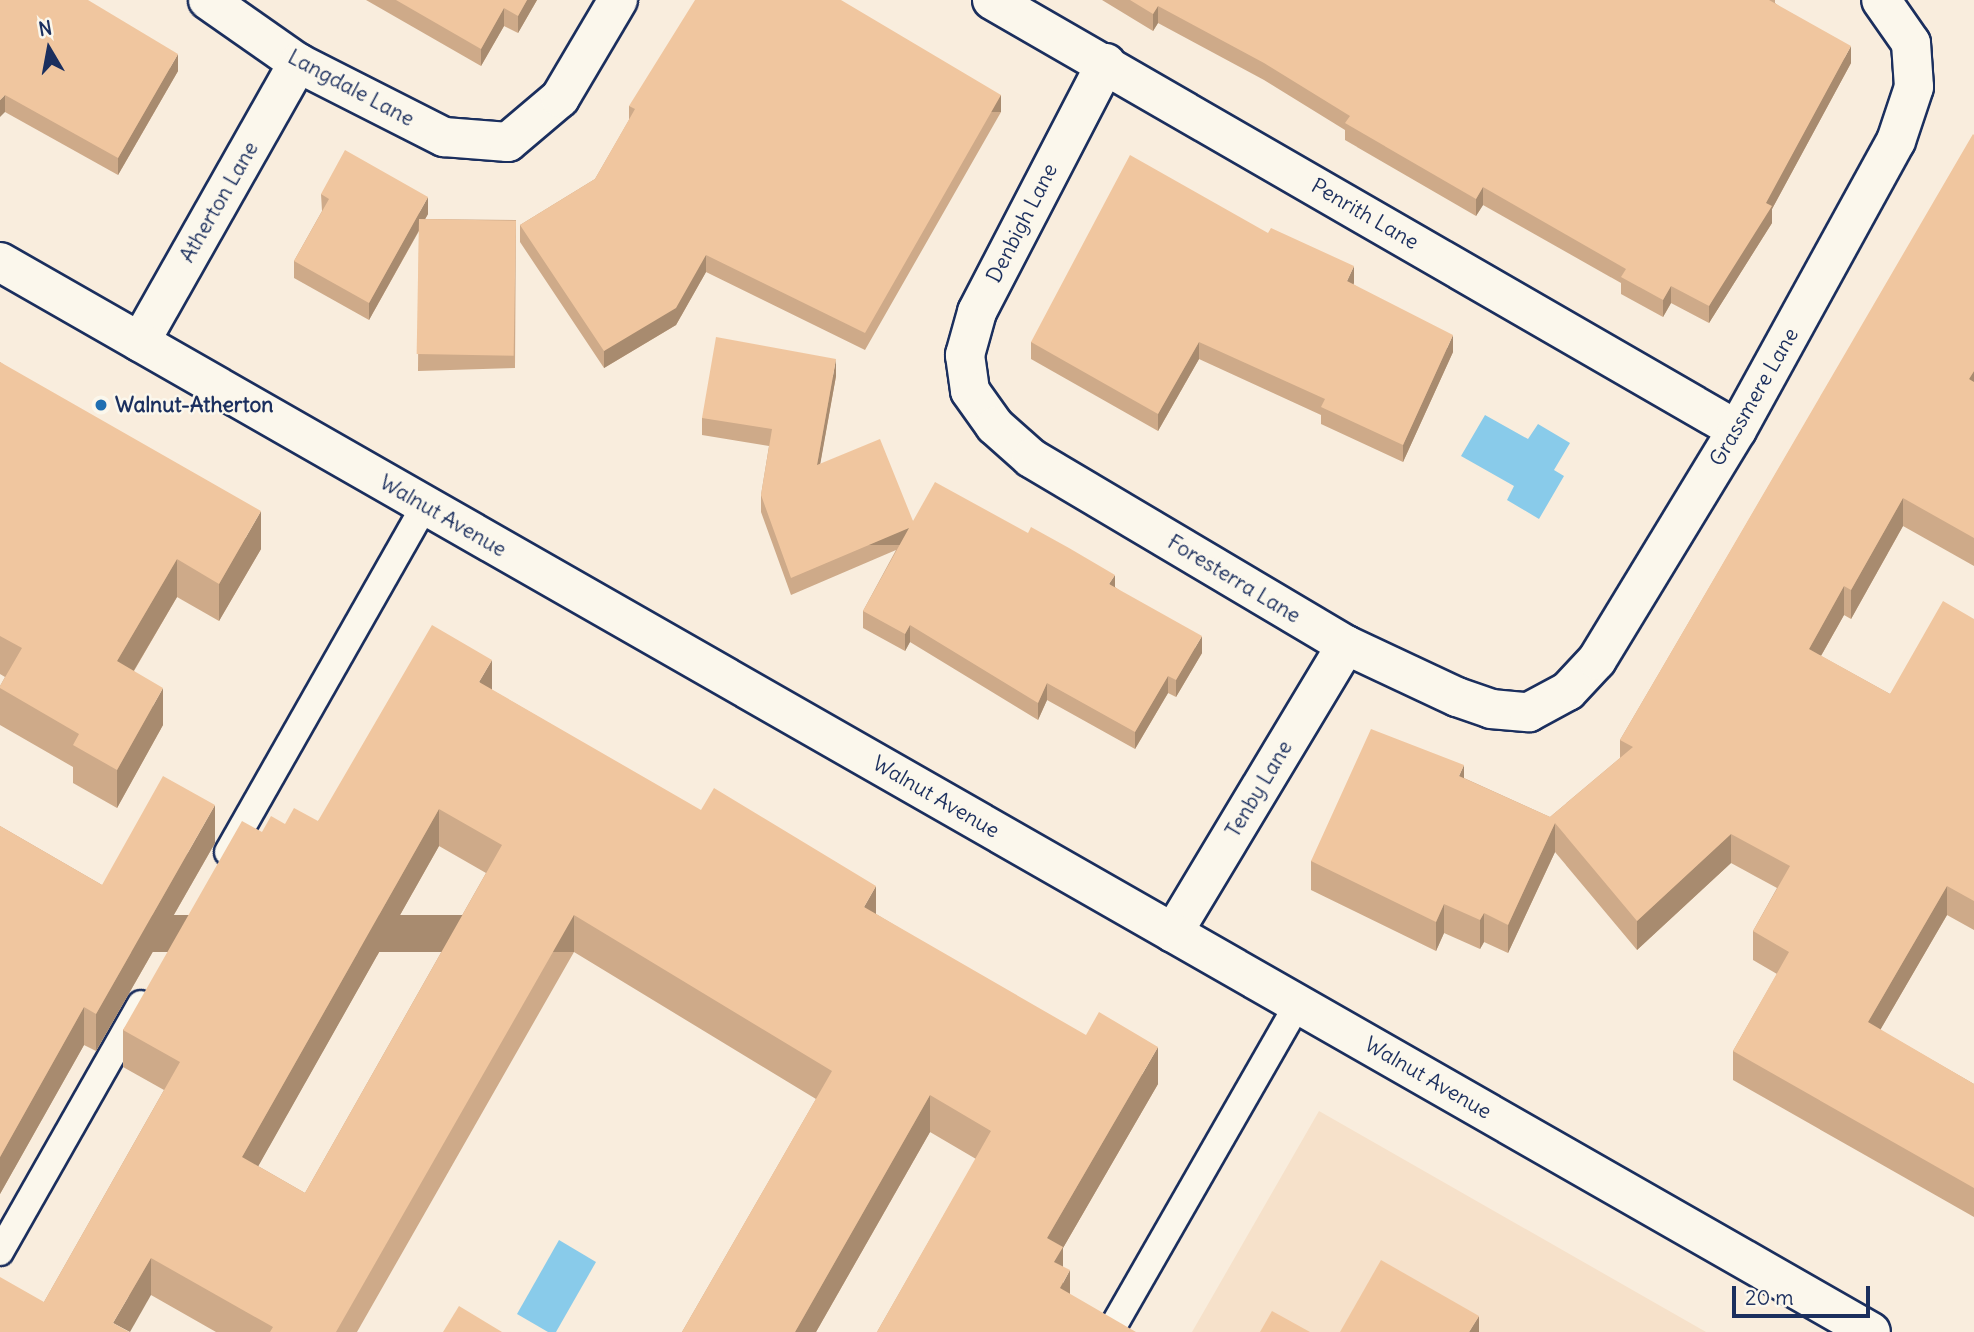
<!DOCTYPE html>
<style>
body{margin:0}
#map{position:relative;width:1974px;height:1332px;overflow:hidden;background:#f9eddd;font-family:Delius,sans-serif}
div>[style]{position:absolute}
[style*='--x']{left:calc(var(--x)*1px);top:calc(var(--y)*1px);width:calc(var(--w)*1px);rotate:calc(var(--a)*1deg)}
.built>*{inset:0;background:#f6e1ca}
.water>*{inset:0;background:#89cbea}
.roads{filter:drop-shadow(2px 0 #1b2f5e) drop-shadow(-2px 0 #1b2f5e) drop-shadow(0 2px #1b2f5e) drop-shadow(0 -2px #1b2f5e)}
.lane>*{height:26px;margin:-13px;padding:0 13px;transform-origin:13px;border-radius:13px;background:#fbf7ec}
.street>*{height:38px;margin:-19px;padding:0 19px;transform-origin:19px;border-radius:19px;background:#fbf7ec}
.secondary>*{height:38px;margin:-19px;padding:0 19px;transform-origin:19px;border-radius:19px;background:#fbf7ec}
.wall>*{inset:0;background:#ceaa89}
.shaded-wall>*{inset:0;background:#a88b6f;transform-origin:0 0}
.building>*{inset:0;background:#f0c69f;transform-origin:0 0}
.dots>*{width:19px;height:19px;translate:-50% -50%;box-sizing:border-box;border:4px solid #fbf7ec;border-radius:50%}
span{translate:-50% -50%;white-space:nowrap;text-align:center;line-height:1.15;-webkit-text-stroke:5px #fbf7ec;paint-order:stroke}
.street-label{font-size:21px;color:#1b2f5e}
.poi-label{font-size:21px;color:#1b2f5e;font-weight:700}
.left{translate:0 -50%;text-align:left}
.north{position:absolute;left:14px;top:14px;width:70px;height:70px;-webkit-text-stroke:5px #fbf7ec;paint-order:stroke;rotate:350deg;font-size:19px;font-weight:700;line-height:28px;text-align:center;color:#1b2f5e}
.north::after{content:'';display:block;margin:auto;width:24px;height:32px;background:#1b2f5e;clip-path:polygon(50% 0,100% 100%,50% 72%,0 100%)}
.scale{position:absolute;left:1732px;top:1286px;width:138px;height:32px;box-sizing:border-box;border:4px solid #1b2f5e;border-top:0;padding-left:9px;font-size:21px;line-height:24px;white-space:nowrap;color:#1b2f5e;-webkit-text-stroke:5px #fbf7ec;paint-order:stroke}
</style>
<div id="map">
<div class="built">
<i style="clip-path:polygon(1319px 1111px,1706px 1332px,1192px 1332px)"></i>
</div>
<div class="water">
<i style="clip-path:polygon(1485px 415px,1528px 439px,1538px 424px,1570px 443px,1554px 470px,1564px 476px,1539px 519px,1507px 500px,1514px 486px,1461px 456px)"></i>
<i style="clip-path:polygon(559px 1240px,596px 1262px,556px 1332px,548px 1332px,517px 1314px)"></i>
</div>
<div class="roads">
<div class="lane">
<i style="--x:228;--y:852;--w:399;--a:-60.4"></i>
<i style="--x:0;--y:1252;--w:285;--a:-60.4"></i>
<i style="--x:1110;--y:1332;--w:378;--a:-60.2"></i>
</div>
<div class="street">
<i style="--x:208;--y:0;--w:110;--a:35"></i>
<i style="--x:298;--y:63;--w:164;--a:26.9"></i>
<i style="--x:444;--y:137;--w:64;--a:4.5"></i>
<i style="--x:508;--y:142;--w:68;--a:-40.2"></i>
<i style="--x:560;--y:98;--w:114;--a:-59.4"></i>
<i style="--x:992;--y:0;--w:860;--a:29.99"></i>
<i style="--x:1106;--y:63;--w:280;--a:117.4"></i>
<i style="--x:977;--y:312;--w:45;--a:105.6"></i>
<i style="--x:965;--y:355;--w:36;--a:82"></i>
<i style="--x:970;--y:391;--w:43;--a:54.5"></i>
<i style="--x:995;--y:426;--w:48;--a:41.6"></i>
<i style="--x:1031;--y:458;--w:366;--a:30.7"></i>
<i style="--x:1346;--y:645;--w:123;--a:25.1"></i>
<i style="--x:1457;--y:697;--w:36;--a:19"></i>
<i style="--x:1491;--y:709;--w:38;--a:5"></i>
<i style="--x:1529;--y:712;--w:44;--a:-28.3"></i>
<i style="--x:1568;--y:691;--w:42;--a:-46.9"></i>
<i style="--x:1597;--y:660;--w:269;--a:-58.7"></i>
<i style="--x:1737;--y:430;--w:330;--a:-61.2"></i>
<i style="--x:1896;--y:141;--w:57;--a:-71.6"></i>
<i style="--x:1914;--y:87;--w:44;--a:-93.9"></i>
<i style="--x:1911;--y:43;--w:52;--a:-124.9"></i>
<i style="--x:140;--y:342;--w:321;--a:-60.5"></i>
<i style="--x:1173;--y:933;--w:336;--a:-59"></i>
</div>
<div class="secondary">
<i style="--x:0;--y:262;--w:2155;--a:29.76"></i>
</div>
</div>
<div class="wall">
<i style="clip-path:polygon(0 0,178px 71px,118px 175px,5px 112px)"></i>
<i style="clip-path:polygon(366px 0,537px 0,518px 33px,504px 26px,481px 66px)"></i>
<i style="clip-path:polygon(1102px 0,1775px 0,1775px 3px,1851px 63px,1772px 209px,1772px 223px,1709px 323px,1671px 303px,1663px 317px,1621px 294px,1621px 283px,1483px 205px,1476px 216px,1345px 140px,1345px 130px,1264px 80px,1158px 23px,1153px 31px)"></i>
<i style="clip-path:polygon(629px 106px,1001px 112px,865px 350px,706px 272px,676px 325px,604px 368px,520px 242px,520px 225px,595px 179px,629px 120px)"></i>
<i style="clip-path:polygon(1974px 135px,1974px 566px,1903px 526px,1851px 619px,1844px 615px,1821px 656px,1890px 694px,1974px 619px,1974px 930px,1947px 915px,1880px 1030px,1974px 1084px,1974px 1217px,1733px 1080px,1733px 1051px,1777px 974px,1753px 960px,1753px 931px,1777px 888px,1731px 863px,1637px 950px,1555px 852px,1508px 953px,1484px 942px,1480px 949px,1444px 933px,1436px 951px,1311px 890px,1311px 861px,1464px 778px,1550px 817px,1620px 758px,1620px 740px)"></i>
<i style="clip-path:polygon(321px 194px,428px 214px,425px 219px,516px 220px,515px 368px,418px 371px,419px 231px,369px 320px,294px 278px,294px 261px,322px 211px)"></i>
<i style="clip-path:polygon(1354px 283px,1353px 284px,1453px 352px,1403px 462px,1321px 424px,1321px 415px,1199px 359px,1158px 431px,1031px 359px,1031px 342px)"></i>
<i style="clip-path:polygon(0 362px,261px 549px,219px 621px,177px 597px,134px 671px,163px 725px,117px 808px,73px 783px,73px 767px,0 725px,0 686px,5px 677px,0 674px)"></i>
<i style="clip-path:polygon(836px 376px,820px 464px,913px 521px,1115px 587px,1202px 653px,1176px 697px,1168px 693px,1135px 749px,1047px 700px,1038px 720px,910px 642px,905px 651px,863px 628px,863px 611px,896px 550px,791px 595px,761px 512px,761px 495px,769px 446px,702px 435px,702px 418px)"></i>
<i style="clip-path:polygon(evenodd,492px 690px,876px 914px,1158px 1084px,1063px 1248px,877px 1332px,976px 1159px,930px 1132px,816px 1332px,682px 1332px,816px 1099px,574px 952px,357px 1332px,216px 1332px,151px 1295px,44px 1302px,164px 1090px,123px 1067px,123px 1030px,262px 832px,285px 824px,318px 821px,492px 690px,439px 846px,486px 873px,305px 1193px,258px 1166px,439px 846px)"></i>
<i style="clip-path:polygon(0 826px,102px 885px,215px 843px,96px 1051px,84px 1045px,0 1194px)"></i>
</div>
<div class="shaded-wall">
<i style="clip-path:polygon(527px 0,537px 0,518px 33px,518px 16px)"></i>
<i style="clip-path:polygon(1158px 6px,1158px 23px,1153px 31px,1153px 14px)"></i>
<i style="clip-path:polygon(504px 8px,504px 26px,481px 66px,481px 49px)"></i>
<i style="clip-path:polygon(1851px 46px,1851px 63px,1772px 209px,1772px 223px,1709px 323px,1709px 306px)"></i>
<i style="clip-path:polygon(178px 54px,178px 71px,118px 175px,118px 158px)"></i>
<i style="clip-path:polygon(5px 95px,5px 112px,0 117px,0 100px)"></i>
<i style="left:1001px;top:95px;width:17px;height:274px;rotate:90deg"></i>
<i style="clip-path:polygon(1483px 187px,1483px 205px,1476px 216px,1476px 199px)"></i>
<i style="clip-path:polygon(428px 197px,428px 214px,369px 320px,369px 303px)"></i>
<i style="clip-path:polygon(706px 255px,706px 272px,676px 325px,604px 368px,604px 351px)"></i>
<i style="clip-path:polygon(1354px 266px,1354px 283px,1347px 299px,1347px 281px)"></i>
<i style="clip-path:polygon(1671px 286px,1671px 303px,1663px 317px,1663px 300px)"></i>
<i style="clip-path:polygon(1453px 335px,1453px 352px,1403px 462px,1403px 445px)"></i>
<i style="clip-path:polygon(1199px 342px,1199px 359px,1158px 431px,1158px 414px)"></i>
<i style="clip-path:polygon(836px 359px,836px 376px,817px 482px,817px 465px)"></i>
<i style="clip-path:polygon(1974px 371px,1974px 400px,1969px 379px)"></i>
<i style="clip-path:polygon(1903px 498px,1903px 526px,1851px 619px,1851px 590px)"></i>
<i style="clip-path:polygon(261px 511px,261px 549px,219px 621px,219px 584px)"></i>
<i style="left:909px;top:528px;width:17px;height:128px;rotate:90deg"></i>
<i style="clip-path:polygon(177px 559px,177px 597px,117px 699px,117px 661px)"></i>
<i style="clip-path:polygon(1115px 575px,1115px 592px,1109px 584px)"></i>
<i style="clip-path:polygon(1844px 586px,1844px 615px,1809px 677px,1809px 649px)"></i>
<i style="clip-path:polygon(910px 625px,910px 642px,905px 651px,905px 634px)"></i>
<i style="clip-path:polygon(1202px 636px,1202px 653px,1176px 697px,1176px 680px)"></i>
<i style="clip-path:polygon(492px 660px,492px 697px,479px 682px)"></i>
<i style="clip-path:polygon(1168px 676px,1168px 693px,1135px 749px,1135px 732px)"></i>
<i style="clip-path:polygon(1047px 683px,1047px 700px,1038px 720px,1038px 703px)"></i>
<i style="clip-path:polygon(163px 688px,163px 725px,117px 808px,117px 770px)"></i>
<i style="clip-path:polygon(1464px 765px,1464px 794px,1459px 776px)"></i>
<i style="clip-path:polygon(215px 805px,215px 843px,96px 1051px,96px 1014px)"></i>
<i style="clip-path:polygon(439px 809px,439px 846px,242px 1195px,242px 1157px)"></i>
<i style="clip-path:polygon(1555px 823px,1555px 852px,1508px 953px,1508px 925px)"></i>
<i style="clip-path:polygon(1731px 834px,1731px 863px,1637px 950px,1637px 921px)"></i>
<i style="clip-path:polygon(876px 886px,876px 923px,864px 907px)"></i>
<i style="clip-path:polygon(1947px 886px,1947px 915px,1868px 1051px,1868px 1022px)"></i>
<i style="clip-path:polygon(1444px 904px,1444px 933px,1436px 951px,1436px 922px)"></i>
<i style="clip-path:polygon(1484px 913px,1484px 942px,1480px 949px,1480px 920px)"></i>
<i style="left:574px;top:915px;width:37px;height:480px;rotate:90deg"></i>
<i style="clip-path:polygon(84px 1007px,84px 1045px,0 1194px,0 1157px)"></i>
<i style="clip-path:polygon(1158px 1047px,1158px 1084px,1063px 1248px,1063px 1283px,1070px 1270px,1070px 1308px,1060px 1325px,1047px 1238px)"></i>
<i style="clip-path:polygon(930px 1095px,930px 1132px,816px 1332px,795px 1332px)"></i>
<i style="clip-path:polygon(151px 1258px,151px 1295px,130px 1332px,113px 1323px)"></i>
<i style="clip-path:polygon(1479px 1316px,1479px 1332px,1469px 1332px)"></i>
</div>
<div class="building">
<i style="clip-path:polygon(0 0,88px 0,178px 54px,118px 158px,5px 95px,0 100px)"></i>
<i style="clip-path:polygon(396px 0,527px 0,518px 16px,504px 8px,481px 49px)"></i>
<i style="clip-path:polygon(695px 0,841px 0,1001px 95px,865px 333px,706px 255px,676px 308px,604px 351px,520px 225px,595px 179px,635px 109px,629px 106px)"></i>
<i style="clip-path:polygon(1130px 0,1769px 0,1851px 46px,1766px 203px,1772px 206px,1709px 306px,1671px 286px,1663px 300px,1621px 277px,1626px 269px,1483px 187px,1476px 199px,1345px 123px,1350px 116px,1264px 63px,1158px 6px,1153px 14px)"></i>
<i style="clip-path:polygon(1973px 134px,1974px 135px,1974px 371px,1969px 379px,1974px 382px,1974px 538px,1903px 498px,1851px 590px,1844px 586px,1809px 649px,1890px 694px,1943px 601px,1974px 619px,1974px 901px,1947px 886px,1868px 1022px,1974px 1084px,1974px 1188px,1733px 1051px,1789px 952px,1753px 931px,1790px 866px,1731px 834px,1637px 921px,1555px 823px,1508px 925px,1484px 913px,1480px 920px,1444px 904px,1436px 922px,1311px 861px,1371px 729px,1464px 765px,1459px 776px,1550px 817px,1633px 747px,1620px 740px)"></i>
<i style="clip-path:polygon(345px 150px,428px 197px,369px 303px,294px 261px,329px 199px,321px 194px)"></i>
<i style="clip-path:polygon(1130px 155px,1268px 233px,1271px 228px,1354px 266px,1347px 281px,1453px 335px,1403px 445px,1321px 407px,1325px 399px,1199px 342px,1158px 414px,1031px 342px)"></i>
<i style="left:419px;top:219px;width:97px;height:135px;rotate:1deg"></i>
<i style="clip-path:polygon(716px 337px,836px 359px,817px 465px,880px 439px,913px 521px,935px 482px,1028px 533px,1031px 527px,1069px 548px,1115px 575px,1109px 584px,1202px 636px,1176px 680px,1168px 676px,1135px 732px,1047px 683px,1038px 703px,910px 625px,905px 634px,863px 611px,909px 528px,791px 578px,761px 495px,772px 429px,702px 418px)"></i>
<i style="clip-path:polygon(0 362px,261px 511px,219px 584px,177px 559px,117px 661px,163px 688px,117px 770px,73px 745px,79px 734px,0 688px,0 686px,22px 648px,0 636px)"></i>
<i style="clip-path:polygon(evenodd,432px 625px,492px 660px,479px 682px,701px 810px,714px 788px,876px 886px,864px 907px,1086px 1035px,1099px 1012px,1158px 1047px,1047px 1238px,1063px 1247px,1054px 1262px,1070px 1270px,1060px 1288px,1136px 1332px,877px 1332px,991px 1131px,930px 1095px,795px 1332px,682px 1332px,832px 1071px,574px 915px,336px 1332px,270px 1332px,273px 1327px,151px 1258px,113px 1323px,129px 1332px,0 1332px,0 1277px,44px 1302px,180px 1062px,123px 1030px,242px 821px,262px 832px,271px 816px,285px 824px,294px 808px,318px 821px,432px 625px,439px 809px,502px 845px,305px 1193px,242px 1157px,439px 809px)"></i>
<i style="clip-path:polygon(163px 776px,215px 805px,96px 1014px,84px 1007px,0 1157px,0 826px,102px 885px)"></i>
<i style="clip-path:polygon(1381px 1260px,1479px 1316px,1469px 1332px,1340px 1332px)"></i>
<i style="clip-path:polygon(459px 1306px,502px 1332px,443px 1332px)"></i>
<i style="clip-path:polygon(1272px 1311px,1310px 1332px,1260px 1332px)"></i>
</div>
<div class="dots">
<i style="left:101px;top:405px;background:#1f6fb2"></i>
</div>
<div class="street-label">
<span style="left:351px;top:88px;rotate:28deg">Langdale Lane</span>
<span style="left:219px;top:202px;rotate:-60deg">Atherton Lane</span>
<span style="left:1365px;top:214px;rotate:30deg">Penrith Lane</span>
<span style="left:1022px;top:223px;rotate:-63deg">Denbigh Lane</span>
<span style="left:1754px;top:397px;rotate:-60deg">Grassmere Lane</span>
<span style="left:443px;top:516px;rotate:30deg">Walnut Avenue</span>
<span style="left:1234px;top:579px;rotate:31deg">Foresterra Lane</span>
<span style="left:1259px;top:789px;rotate:-59deg">Tenby Lane</span>
<span style="left:936px;top:797px;rotate:30deg">Walnut Avenue</span>
<span style="left:1428px;top:1078px;rotate:30deg">Walnut Avenue</span>
</div>
<div class="poi-label">
<span class="left" style="left:115px;top:405px">Walnut-Atherton</span>
</div>
<div class="north">N</div>
<div class="scale">20 m</div>
</div>
